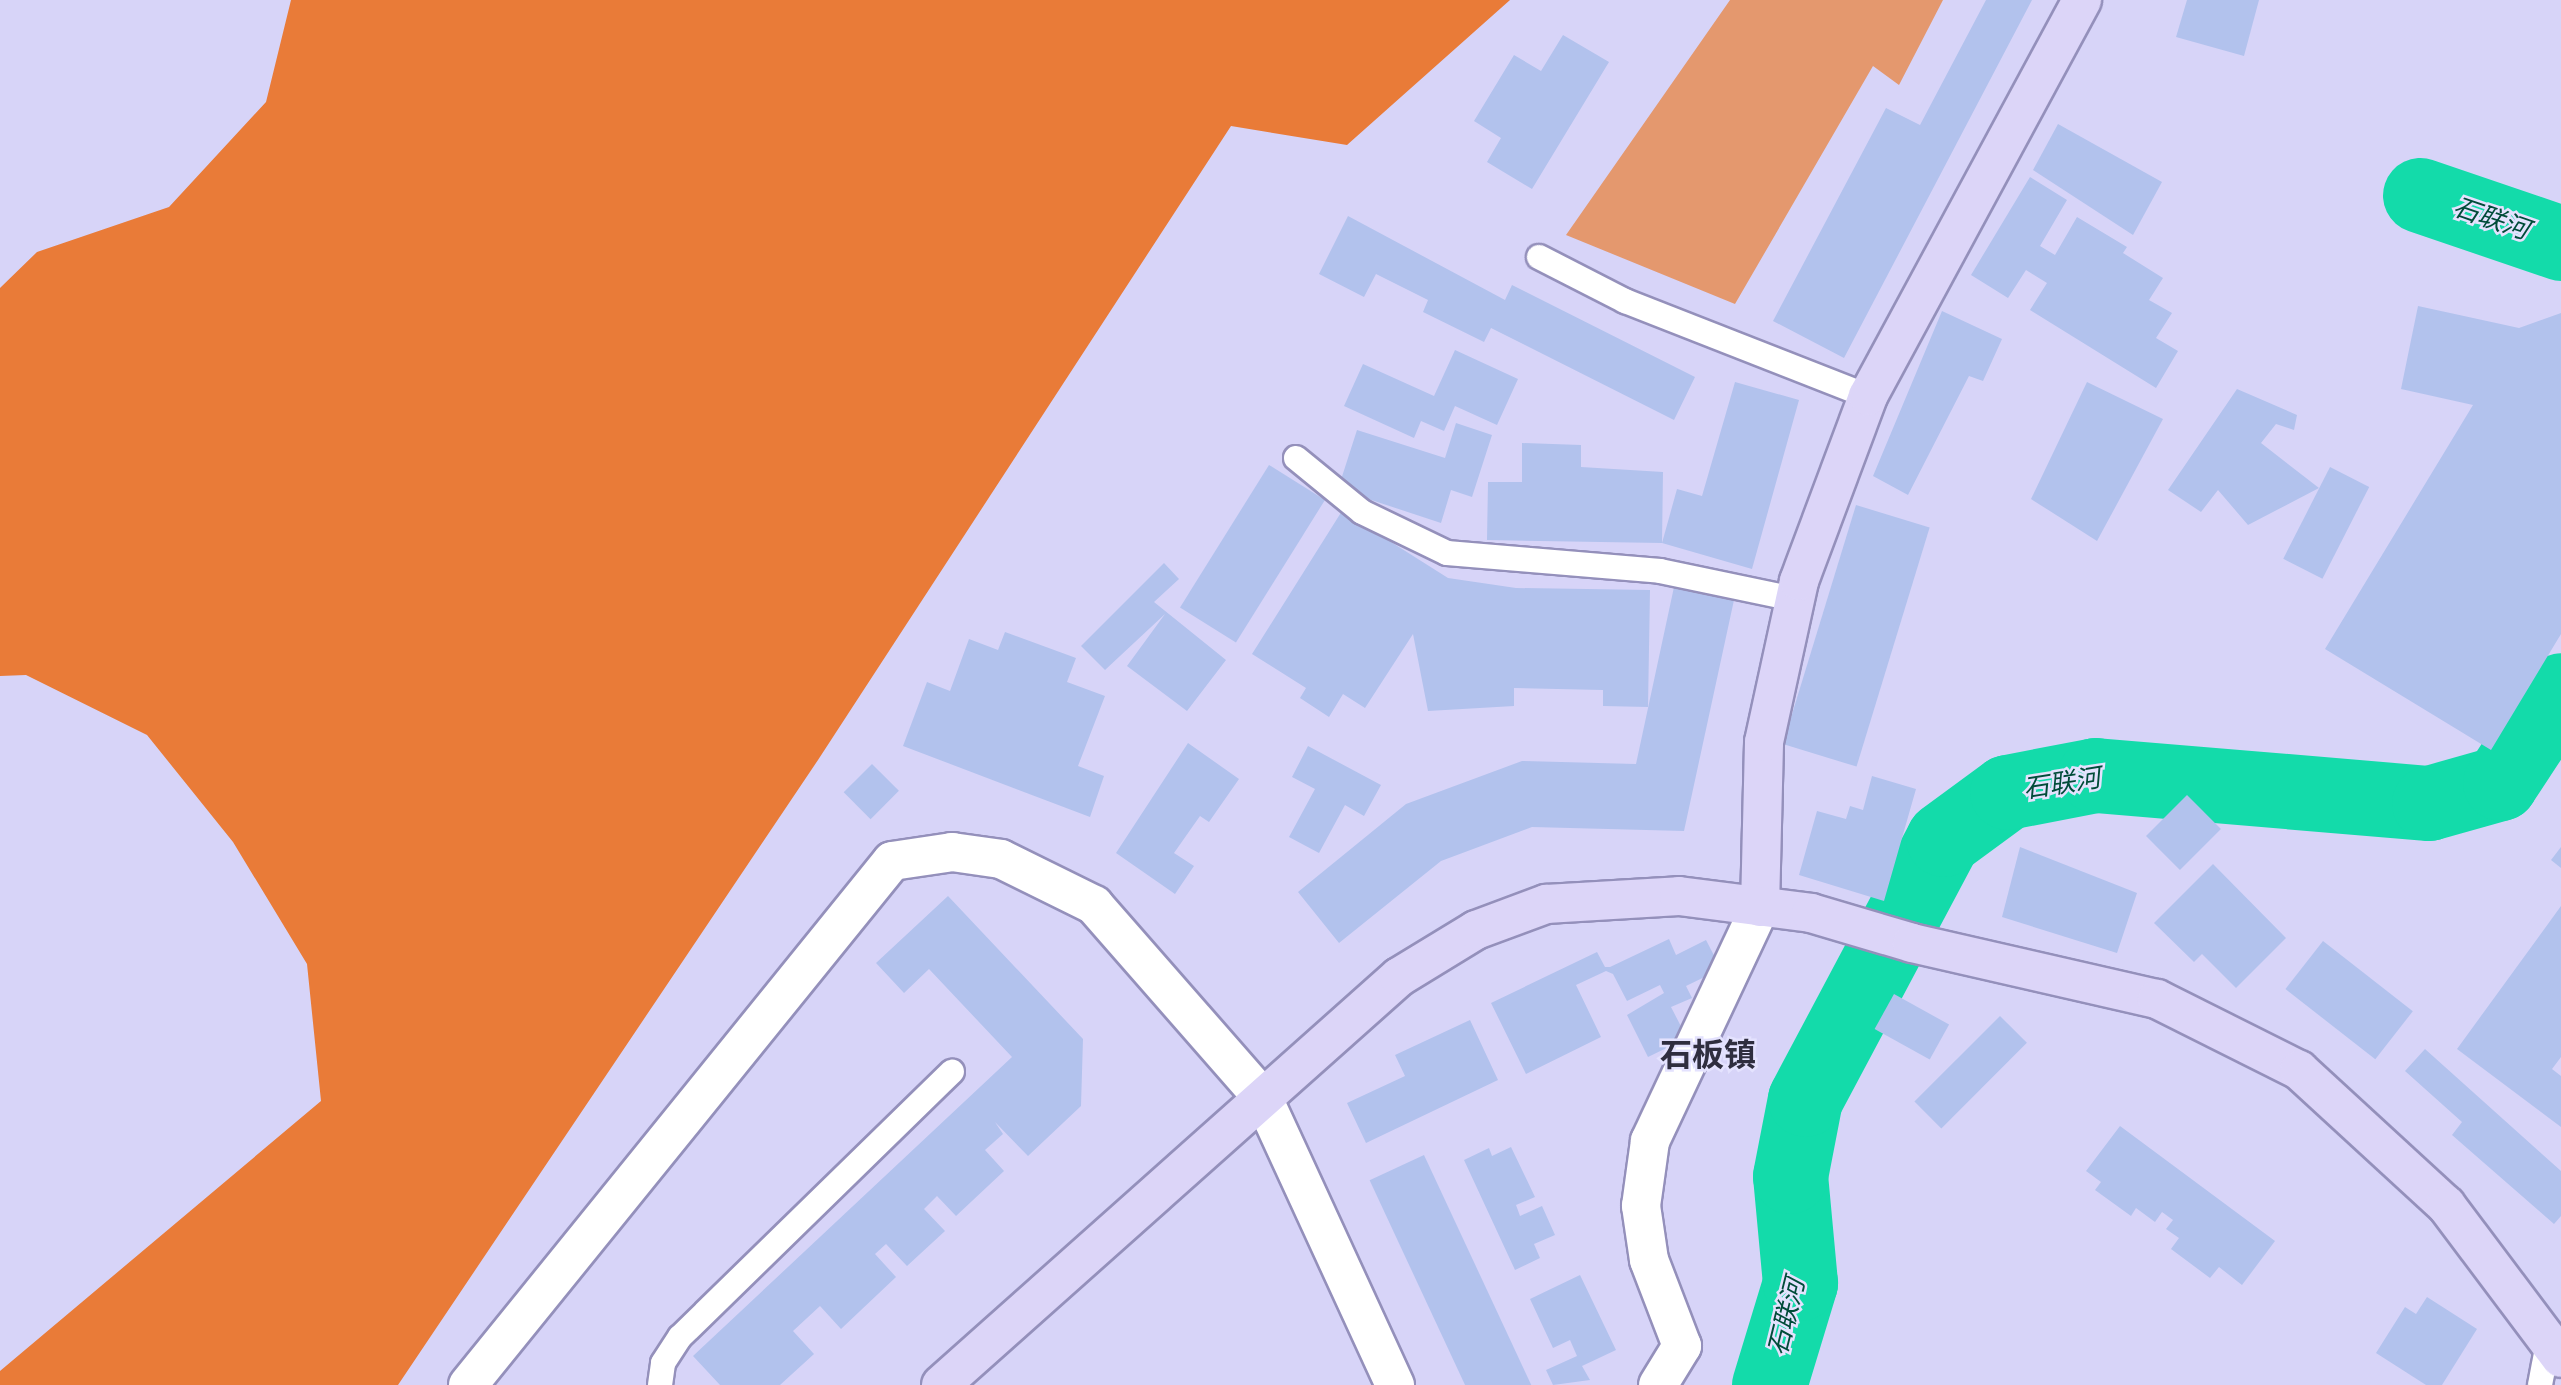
<!DOCTYPE html>
<meta charset="utf-8">
<style>
body{margin:0}
#map{position:relative;width:2561px;height:1385px;overflow:hidden;background:#d7d4f8;font-family:"Nunito Sans","Noto Sans SC",sans-serif}
div>[style]{position:absolute}
[style*='--x']{left:calc(var(--x)*1px);top:calc(var(--y)*1px);width:calc(var(--w)*1px);rotate:calc(var(--a)*1deg)}
.green>*{inset:0;background:#e4986e}
.forest>*{inset:0;background:#e97b38}
.river>*{height:75px;margin:-37.5px;padding:0 37.5px;transform-origin:37.5px;border-radius:37.5px;background:#13dbaa}
.building>*{inset:0;background:#b2c2ed;transform-origin:0 0}
.roads{filter:drop-shadow(2px 0 #9490bb) drop-shadow(-2px 0 #9490bb) drop-shadow(0 2px #9490bb) drop-shadow(0 -2px #9490bb)}
.lane>*{height:24px;margin:-12px;padding:0 12px;transform-origin:12px;border-radius:12px;background:#fff}
.street>*{height:38px;margin:-19px;padding:0 19px;transform-origin:19px;border-radius:19px;background:#fff}
.secondary>*{height:38px;margin:-19px;padding:0 19px;transform-origin:19px;border-radius:19px;background:#dcd5f8}
span{translate:-50% -50%;white-space:nowrap;text-align:center;line-height:1.15;-webkit-text-stroke:5px #e4e2fe;paint-order:stroke}
.water-label{font-size:26px;color:#004c39;font-style:italic}
.district-label{font-size:32px;color:#2f2e3f;font-weight:700}
</style>
<div id="map">
<div class="green">
<i style="clip-path:polygon(1730px 0,1943px 0,1899px 85px,1873px 66px,1735px 304px,1566px 235px)"></i>
</div>
<div class="forest">
<i style="clip-path:polygon(291px 0,1510px 0,1347px 145px,1231px 126px,818px 760px,398px 1385px,0 1385px,0 1371px,321px 1101px,307px 964px,233px 842px,147px 735px,26px 675px,0 676px,0 288px,37px 252px,169px 207px,266px 102px)"></i>
</div>
<div class="river">
<i style="--x:2420;--y:195;--w:149;--a:18.8"></i>
<i style="--x:1769;--y:1385;--w:107;--a:-73.1"></i>
<i style="--x:1800;--y:1283;--w:107;--a:-95.3"></i>
<i style="--x:1790;--y:1176;--w:78;--a:-79"></i>
<i style="--x:1805;--y:1099;--w:294;--a:-62"></i>
<i style="--x:1943;--y:839;--w:79;--a:-36.3"></i>
<i style="--x:2007;--y:792;--w:90;--a:-10.9"></i>
<i style="--x:2095;--y:775;--w:335;--a:4.8"></i>
<i style="--x:2429;--y:803;--w:74;--a:-15.7"></i>
<i style="--x:2500;--y:783;--w:111;--a:-56.7"></i>
</div>
<div class="building">
<i style="clip-path:polygon(1986px 0,2032px 0,1844px 358px,1773px 321px,1886px 108px,1920px 125px)"></i>
<i style="clip-path:polygon(2187px 0,2259px 0,2244px 56px,2176px 37px)"></i>
<i style="clip-path:polygon(1563px 35px,1609px 62px,1532px 189px,1487px 162px,1501px 138px,1474px 121px,1514px 55px,1541px 71px)"></i>
<i style="clip-path:polygon(2058px 124px,2162px 182px,2133px 235px,2033px 170px)"></i>
<i style="clip-path:polygon(2030px 177px,2067px 200px,2040px 246px,2055px 255px,2077px 217px,2127px 247px,2123px 253px,2163px 278px,2149px 300px,2172px 313px,2156px 338px,2178px 351px,2156px 388px,2030px 310px,2047px 283px,2026px 270px,2008px 298px,1971px 275px)"></i>
<i style="clip-path:polygon(1348px 216px,1505px 300px,1512px 285px,1695px 377px,1674px 420px,1491px 328px,1484px 342px,1423px 312px,1428px 300px,1376px 274px,1364px 297px,1319px 274px)"></i>
<i style="clip-path:polygon(2418px 306px,2519px 328px,2561px 313px,2561px 634px,2491px 750px,2325px 649px,2473px 405px,2401px 389px)"></i>
<i style="clip-path:polygon(1942px 311px,2002px 339px,1983px 381px,1969px 376px,1908px 495px,1873px 476px)"></i>
<i style="clip-path:polygon(1455px 350px,1518px 379px,1497px 425px,1455px 406px,1444px 431px,1421px 421px,1414px 438px,1344px 406px,1363px 364px,1434px 396px)"></i>
<i style="clip-path:polygon(1735px 382px,1799px 400px,1752px 569px,1662px 543px,1677px 489px,1702px 496px)"></i>
<i style="clip-path:polygon(2087px 382px,2163px 419px,2097px 541px,2031px 499px)"></i>
<i style="clip-path:polygon(2237px 389px,2297px 415px,2294px 430px,2276px 424px,2261px 443px,2319px 488px,2248px 525px,2218px 490px,2201px 512px,2168px 490px)"></i>
<i style="clip-path:polygon(1456px 423px,1492px 435px,1472px 497px,1451px 490px,1441px 523px,1338px 489px,1357px 430px,1445px 458px)"></i>
<i style="clip-path:polygon(1522px 443px,1581px 445px,1581px 467px,1663px 472px,1662px 543px,1487px 540px,1488px 482px,1522px 482px)"></i>
<i style="left:1269px;top:465px;width:66px;height:168px;rotate:32deg"></i>
<i style="left:2330px;top:467px;width:44px;height:103px;rotate:27deg"></i>
<i style="left:1856px;top:505px;width:77px;height:250px;rotate:17deg"></i>
<i style="clip-path:polygon(1342px 511px,1448px 578px,1516px 588px,1650px 590px,1648px 707px,1603px 706px,1603px 690px,1514px 688px,1514px 706px,1428px 711px,1413px 634px,1365px 708px,1343px 694px,1329px 717px,1300px 698px,1306px 688px,1252px 654px)"></i>
<i style="clip-path:polygon(1164px 563px,1179px 579px,1154px 602px,1226px 660px,1187px 711px,1127px 666px,1165px 614px,1105px 670px,1081px 646px)"></i>
<i style="clip-path:polygon(1674px 587px,1734px 600px,1684px 831px,1532px 827px,1441px 861px,1339px 943px,1298px 892px,1406px 804px,1522px 761px,1636px 764px)"></i>
<i style="clip-path:polygon(1005px 632px,1076px 658px,1067px 682px,1105px 696px,1078px 766px,1104px 776px,1090px 817px,903px 746px,927px 682px,950px 691px,969px 639px,998px 650px)"></i>
<i style="clip-path:polygon(1188px 743px,1239px 779px,1209px 822px,1200px 816px,1174px 853px,1194px 866px,1175px 894px,1116px 853px)"></i>
<i style="clip-path:polygon(1308px 746px,1381px 785px,1364px 816px,1345px 805px,1319px 853px,1289px 837px,1315px 789px,1292px 777px)"></i>
<i style="left:872px;top:764px;width:38px;height:40px;rotate:45deg"></i>
<i style="clip-path:polygon(1872px 776px,1916px 789px,1884px 901px,1799px 875px,1817px 811px,1846px 819px,1850px 806px,1863px 810px)"></i>
<i style="left:2187px;top:795px;width:48px;height:58px;rotate:45deg"></i>
<i style="clip-path:polygon(2020px 847px,2137px 893px,2117px 953px,2002px 917px)"></i>
<i style="clip-path:polygon(2561px 847px,2561px 868px,2551px 860px)"></i>
<i style="clip-path:polygon(2213px 864px,2286px 938px,2236px 988px,2202px 954px,2194px 962px,2154px 923px)"></i>
<i style="clip-path:polygon(948px 896px,1083px 1039px,1081px 1106px,1028px 1156px,995px 1122px,1003px 1134px,985px 1150px,1004px 1171px,956px 1216px,937px 1196px,924px 1209px,945px 1231px,907px 1266px,886px 1244px,875px 1254px,896px 1277px,841px 1329px,820px 1306px,793px 1331px,814px 1354px,780px 1385px,720px 1385px,693px 1356px,1012px 1057px,929px 969px,904px 993px,876px 963px)"></i>
<i style="clip-path:polygon(2561px 906px,2561px 1057px,2552px 1069px,2561px 1076px,2561px 1127px,2457px 1049px)"></i>
<i style="clip-path:polygon(1669px 939px,1676px 955px,1706px 940px,1721px 969px,1686px 986px,1692px 998px,1671px 1007px,1687px 1038px,1648px 1057px,1627px 1015px,1664px 993px,1660px 985px,1627px 1001px,1613px 974px,1606px 971px,1576px 985px,1601px 1037px,1526px 1074px,1491px 1003px,1597px 952px,1605px 967px,1610px 967px)"></i>
<i style="left:2323px;top:941px;width:114px;height:61px;rotate:38deg"></i>
<i style="left:1894px;top:994px;width:63px;height:40px;rotate:29deg"></i>
<i style="left:2000px;top:1016px;width:38px;height:121px;rotate:45deg"></i>
<i style="clip-path:polygon(1470px 1020px,1498px 1080px,1366px 1143px,1347px 1103px,1405px 1076px,1395px 1055px)"></i>
<i style="clip-path:polygon(2425px 1049px,2561px 1171px,2561px 1216px,2554px 1224px,2452px 1135px,2462px 1122px,2405px 1071px)"></i>
<i style="clip-path:polygon(2120px 1126px,2275px 1241px,2242px 1285px,2219px 1267px,2210px 1278px,2171px 1249px,2179px 1238px,2166px 1229px,2173px 1220px,2162px 1212px,2155px 1222px,2136px 1208px,2131px 1216px,2095px 1190px,2101px 1182px,2086px 1171px)"></i>
<i style="clip-path:polygon(1511px 1147px,1535px 1197px,1516px 1205px,1520px 1216px,1542px 1206px,1555px 1235px,1534px 1244px,1540px 1258px,1515px 1270px,1464px 1160px,1489px 1148px,1492px 1156px)"></i>
<i style="left:1424px;top:1155px;width:255px;height:60px;rotate:65deg"></i>
<i style="clip-path:polygon(1580px 1275px,1616px 1350px,1582px 1366px,1590px 1380px,1553px 1385px,1546px 1370px,1577px 1356px,1570px 1340px,1553px 1348px,1530px 1299px)"></i>
<i style="clip-path:polygon(2427px 1297px,2477px 1329px,2442px 1385px,2426px 1385px,2376px 1353px,2405px 1307px,2416px 1314px)"></i>
</div>
<div class="roads">
<div class="lane">
<i style="--x:1539;--y:257;--w:97;--a:27.1"></i>
<i style="--x:1625;--y:301;--w:261;--a:21.4"></i>
<i style="--x:1296;--y:458;--w:85;--a:39.3"></i>
<i style="--x:1362;--y:512;--w:94;--a:25.8"></i>
<i style="--x:1447;--y:553;--w:214;--a:4.8"></i>
<i style="--x:1660;--y:571;--w:137;--a:11.8"></i>
<i style="--x:660;--y:1385;--w:22;--a:-82"></i>
<i style="--x:663;--y:1363;--w:31;--a:-57"></i>
<i style="--x:680;--y:1337;--w:380;--a:-44.3"></i>
<i style="--x:2540;--y:1385;--w:48;--a:-79.2"></i>
</div>
<div class="street">
<i style="--x:468;--y:1385;--w:674;--a:-51.02"></i>
<i style="--x:892;--y:861;--w:61;--a:-8.5"></i>
<i style="--x:952;--y:852;--w:49;--a:8.1"></i>
<i style="--x:1001;--y:859;--w:104;--a:26.3"></i>
<i style="--x:1094;--y:905;--w:257;--a:48.8"></i>
<i style="--x:1263;--y:1098;--w:316;--a:65.3"></i>
<i style="--x:1658;--y:1385;--w:46;--a:-58.4"></i>
<i style="--x:1682;--y:1346;--w:92;--a:-111"></i>
<i style="--x:1649;--y:1260;--w:55;--a:-98.4"></i>
<i style="--x:1641;--y:1206;--w:66;--a:-82.1"></i>
<i style="--x:1650;--y:1141;--w:259;--a:-64.8"></i>
</div>
<div class="secondary">
<i style="--x:1760;--y:907;--w:165;--a:-88.6"></i>
<i style="--x:1764;--y:742;--w:165;--a:-77.7"></i>
<i style="--x:1799;--y:581;--w:197;--a:-69.5"></i>
<i style="--x:1868;--y:396;--w:450;--a:-61.6"></i>
<i style="--x:941;--y:1385;--w:613;--a:-41.7"></i>
<i style="--x:1399;--y:977;--w:90;--a:-31.4"></i>
<i style="--x:1476;--y:930;--w:75;--a:-20.4"></i>
<i style="--x:1546;--y:904;--w:133;--a:-3.4"></i>
<i style="--x:1679;--y:896;--w:133;--a:7.3"></i>
<i style="--x:1811;--y:913;--w:105;--a:16.5"></i>
<i style="--x:1912;--y:943;--w:251;--a:12.9"></i>
<i style="--x:2157;--y:999;--w:159;--a:26.6"></i>
<i style="--x:2299;--y:1070;--w:200;--a:42.6"></i>
<i style="--x:2446;--y:1205;--w:191;--a:53.1"></i>
</div>
</div>
<div class="water-label">
<span style="left:2491px;top:219px;rotate:19deg">石联河</span>
<span style="left:2062px;top:784px;rotate:-9deg">石联河</span>
<span style="left:1787px;top:1317px;rotate:-76deg">石联河</span>
</div>
<div class="district-label">
<span style="left:1708px;top:1056px">石板镇</span>
</div>
</div>
